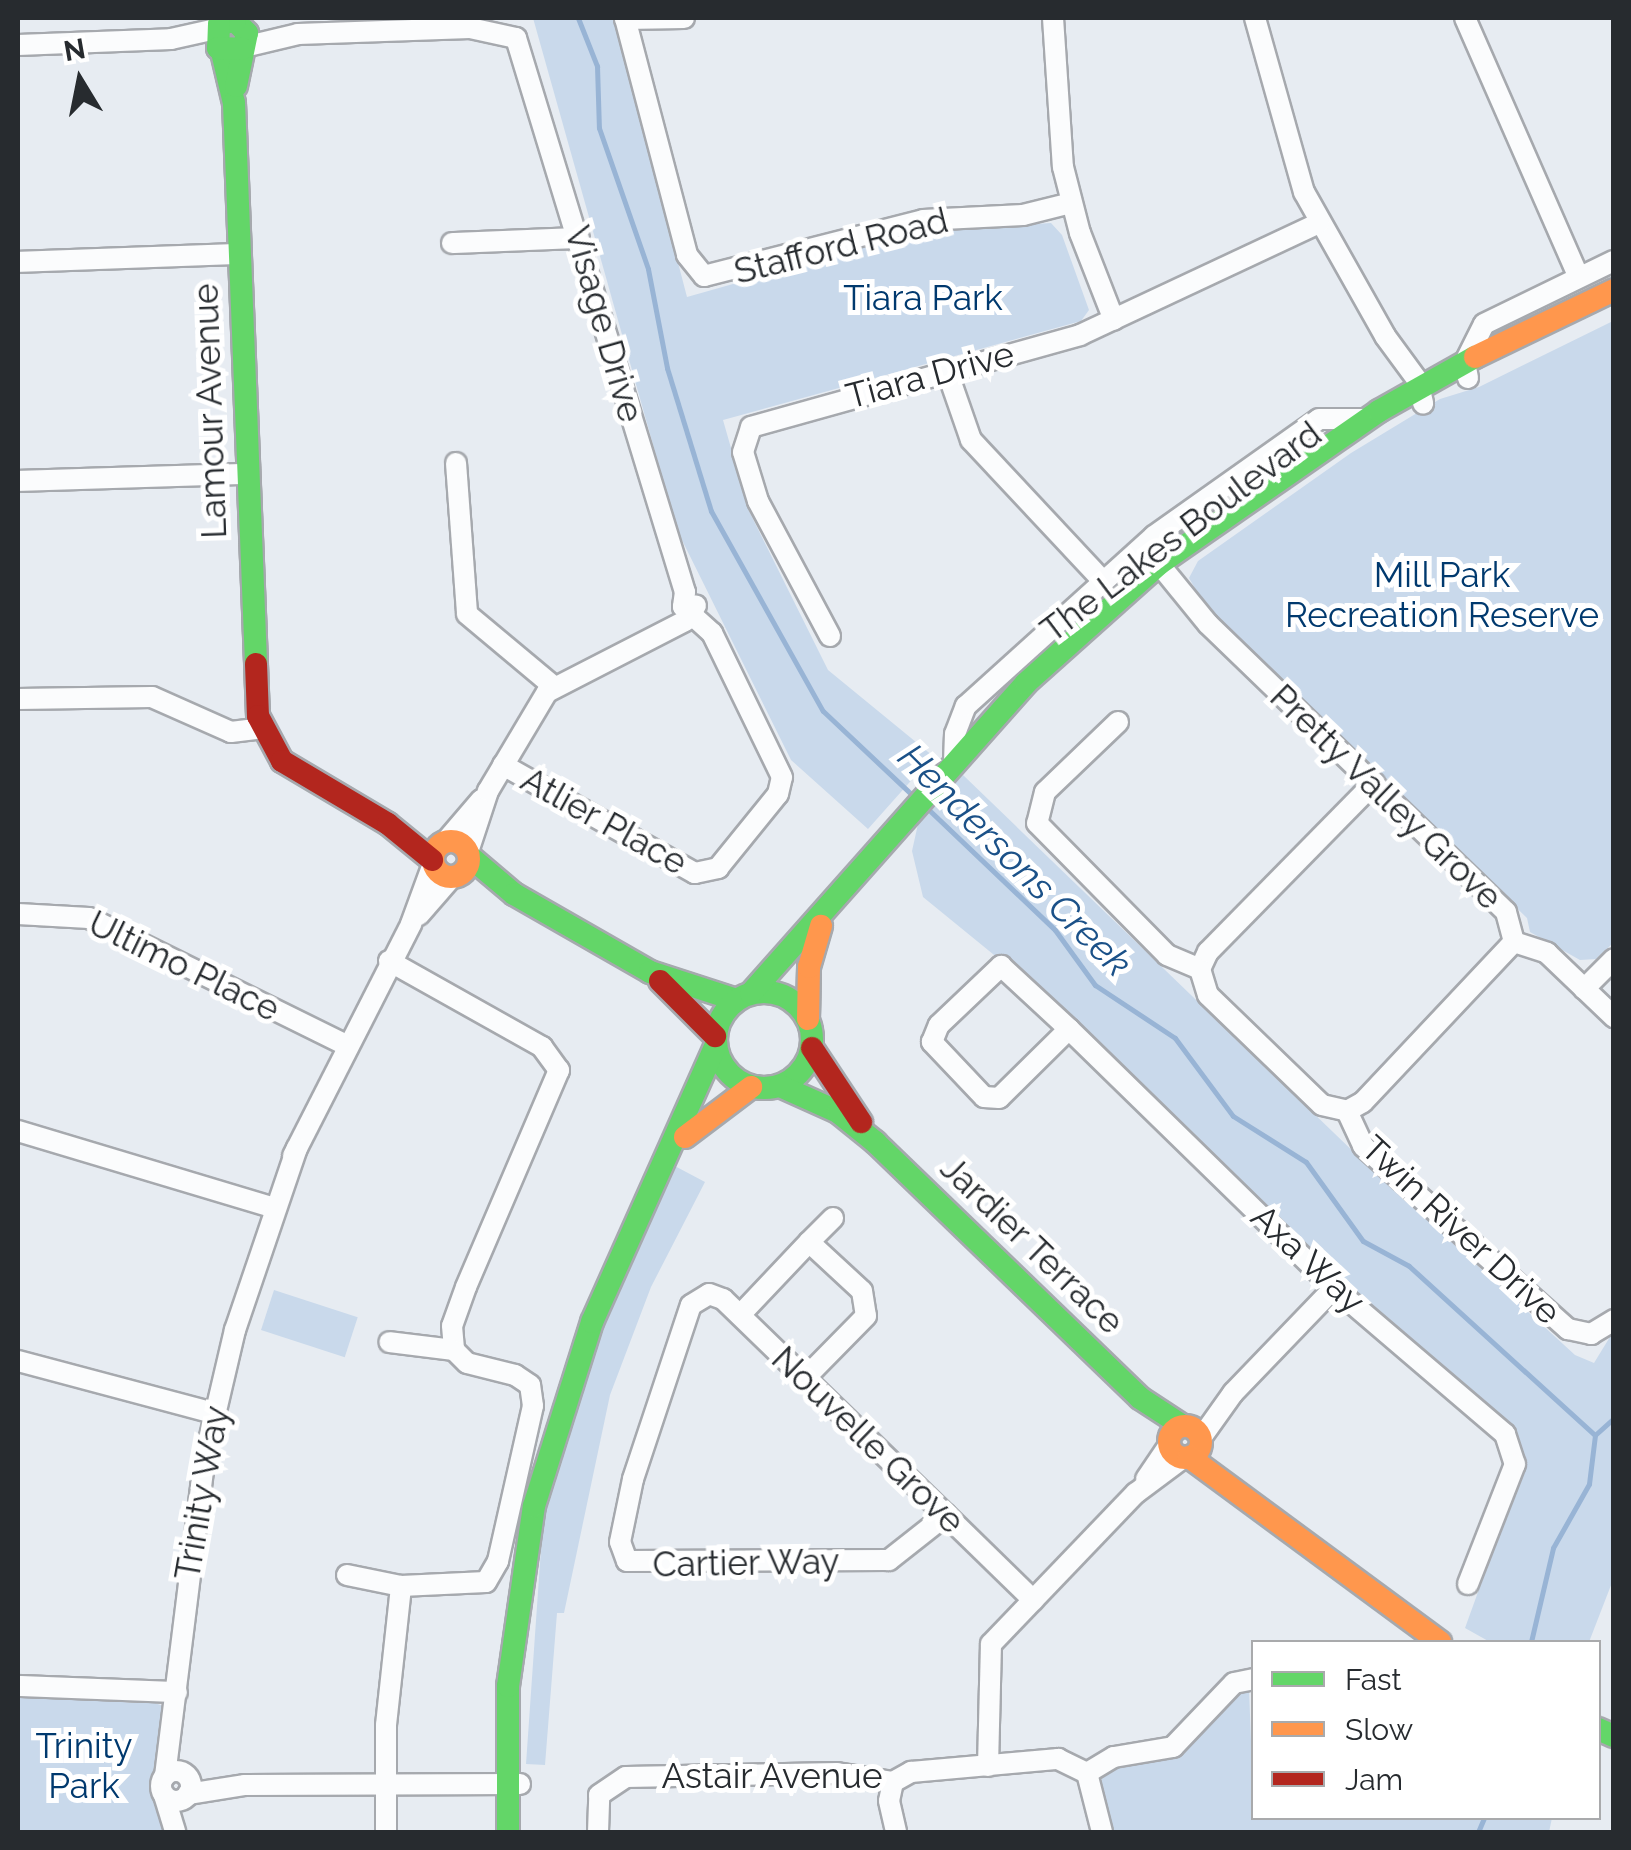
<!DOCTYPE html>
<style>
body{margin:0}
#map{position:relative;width:1631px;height:1850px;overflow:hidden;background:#e7ecf2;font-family:Raleway,sans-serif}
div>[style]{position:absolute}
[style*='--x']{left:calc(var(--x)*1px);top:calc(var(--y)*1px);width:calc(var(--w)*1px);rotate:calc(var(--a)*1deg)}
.green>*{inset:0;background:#c9d9eb;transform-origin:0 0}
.stream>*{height:5px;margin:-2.5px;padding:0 2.5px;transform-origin:2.5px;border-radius:2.5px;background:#98b4d5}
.roads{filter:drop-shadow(2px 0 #a6a9ae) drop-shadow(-2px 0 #a6a9ae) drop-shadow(0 2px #a6a9ae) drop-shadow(0 -2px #a6a9ae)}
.street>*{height:20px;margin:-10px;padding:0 10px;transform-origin:10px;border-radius:10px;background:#fbfcfd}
.street>.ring{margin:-10px;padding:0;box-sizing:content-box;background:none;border:20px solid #fbfcfd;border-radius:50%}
.fast>*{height:22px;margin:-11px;padding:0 11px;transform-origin:11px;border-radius:11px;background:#63d668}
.fast>.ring{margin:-11px;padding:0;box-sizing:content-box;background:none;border:22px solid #63d668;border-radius:50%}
.slow>*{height:22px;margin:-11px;padding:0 11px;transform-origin:11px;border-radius:11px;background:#ff974d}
.slow>.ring{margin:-11px;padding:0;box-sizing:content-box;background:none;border:22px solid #ff974d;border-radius:50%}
.jam>*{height:22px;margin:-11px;padding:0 11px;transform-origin:11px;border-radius:11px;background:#b3261e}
span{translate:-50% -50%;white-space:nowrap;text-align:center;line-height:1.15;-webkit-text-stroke:10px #fff;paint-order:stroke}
.street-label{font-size:35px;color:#272b2f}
.park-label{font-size:35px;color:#00396e}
.water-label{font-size:38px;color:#1b5188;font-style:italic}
.frame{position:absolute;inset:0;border:20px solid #272b2f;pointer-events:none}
.legend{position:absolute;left:1251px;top:1640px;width:350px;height:180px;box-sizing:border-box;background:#fff;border:2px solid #a9aaac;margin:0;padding:12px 18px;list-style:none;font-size:30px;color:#272b2f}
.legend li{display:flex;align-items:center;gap:20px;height:50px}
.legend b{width:50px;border:2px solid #a9aaac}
.north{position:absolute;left:30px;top:30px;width:100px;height:100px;-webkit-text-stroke:8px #fff;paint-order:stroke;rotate:350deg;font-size:28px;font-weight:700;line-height:40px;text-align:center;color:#272b2f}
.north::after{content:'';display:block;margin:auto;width:35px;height:45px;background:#272b2f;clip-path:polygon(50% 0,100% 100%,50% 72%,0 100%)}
</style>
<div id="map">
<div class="green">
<i style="clip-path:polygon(533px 18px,614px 18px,687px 297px,917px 232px,1051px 223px,1062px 235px,1089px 310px,1081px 321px,723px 420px,749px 511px,828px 670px,933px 756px,868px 829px,791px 760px,677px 530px)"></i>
<i style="clip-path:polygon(1613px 321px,1613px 943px,1596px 959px,1580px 960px,1530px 932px,1527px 918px,1207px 609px,1189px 578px,1198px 561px,1351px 453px,1440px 399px,1479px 387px)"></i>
<i style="clip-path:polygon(963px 775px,1362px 1160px,1575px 1355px,1594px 1363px,1613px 1332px,1613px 1580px,1589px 1642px,1490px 1642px,1465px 1628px,1524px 1465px,1515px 1435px,1308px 1251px,999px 959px,923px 897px,912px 851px,918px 824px)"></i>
<i style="clip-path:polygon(671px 1164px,705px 1182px,651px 1287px,610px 1395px,564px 1613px,557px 1613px,545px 1765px,526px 1764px,543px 1520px,589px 1351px)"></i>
<i style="left:274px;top:1290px;width:88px;height:42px;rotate:18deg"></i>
<i style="clip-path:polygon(1249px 1689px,1254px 1818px,1552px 1818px,1549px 1832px,1114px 1832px,1100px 1785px,1104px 1771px,1182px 1752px,1233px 1696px)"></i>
<i style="clip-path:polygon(18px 1694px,136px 1703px,142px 1698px,163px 1706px,154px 1789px,168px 1832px,18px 1832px)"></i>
</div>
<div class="stream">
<i style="--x:578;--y:18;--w:52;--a:68.4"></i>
<i style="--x:597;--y:66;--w:62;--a:88.2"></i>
<i style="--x:599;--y:128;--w:149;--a:70.8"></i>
<i style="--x:648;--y:269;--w:101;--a:79.1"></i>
<i style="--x:667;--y:368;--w:150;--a:72.9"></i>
<i style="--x:711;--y:511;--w:229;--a:60.8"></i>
<i style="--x:823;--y:711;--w:122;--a:43.3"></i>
<i style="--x:928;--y:809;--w:175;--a:43.6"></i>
<i style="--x:1055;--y:930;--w:68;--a:54"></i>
<i style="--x:1095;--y:985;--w:96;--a:33.5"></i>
<i style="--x:1175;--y:1038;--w:97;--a:53.4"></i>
<i style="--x:1233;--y:1116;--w:86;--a:32.2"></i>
<i style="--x:1306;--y:1162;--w:97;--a:54.2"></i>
<i style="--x:1363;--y:1241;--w:52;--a:28.5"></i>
<i style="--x:1409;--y:1266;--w:251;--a:42.3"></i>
<i style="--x:1595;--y:1435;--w:49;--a:97"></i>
<i style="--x:1589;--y:1484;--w:73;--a:119.4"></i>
<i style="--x:1553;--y:1548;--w:97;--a:103.2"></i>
<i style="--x:1595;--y:1435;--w:25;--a:-42"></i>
<i style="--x:1478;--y:1832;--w:15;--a:-67"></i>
</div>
<div class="roads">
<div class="street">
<i style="--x:625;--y:18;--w:245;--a:75.3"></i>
<i style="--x:687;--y:255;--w:27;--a:51"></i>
<i style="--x:704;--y:276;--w:226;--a:-14.3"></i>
<i style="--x:923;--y:220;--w:100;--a:-2.9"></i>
<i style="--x:1023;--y:215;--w:49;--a:-14"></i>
<i style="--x:1053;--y:18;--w:149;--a:86.2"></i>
<i style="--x:1063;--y:167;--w:68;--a:75.6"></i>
<i style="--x:1080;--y:233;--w:93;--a:68.7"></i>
<i style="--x:1255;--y:18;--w:181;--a:74.3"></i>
<i style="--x:1304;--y:192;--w:165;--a:60.6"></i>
<i style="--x:1385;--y:336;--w:56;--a:53.7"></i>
<i style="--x:1418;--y:381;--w:23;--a:77"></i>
<i style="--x:1465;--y:18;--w:282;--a:66.3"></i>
<i style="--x:625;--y:19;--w:59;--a:-1"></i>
<i style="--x:516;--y:38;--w:579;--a:73.04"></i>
<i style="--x:685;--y:592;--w:15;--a:98"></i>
<i style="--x:18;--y:45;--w:153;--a:-2.2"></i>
<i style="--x:171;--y:39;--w:46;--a:-12.5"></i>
<i style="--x:244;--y:47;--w:56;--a:-13.5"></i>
<i style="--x:298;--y:34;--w:172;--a:-2"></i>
<i style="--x:470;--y:28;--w:47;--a:12.3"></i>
<i style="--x:452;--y:243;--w:127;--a:-2.3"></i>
<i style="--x:18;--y:262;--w:222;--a:-2.1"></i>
<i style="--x:947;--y:371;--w:73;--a:70.8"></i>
<i style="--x:971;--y:440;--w:192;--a:46.9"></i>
<i style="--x:1468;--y:378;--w:16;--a:-101"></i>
<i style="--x:1465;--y:362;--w:42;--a:-63.4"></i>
<i style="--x:1484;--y:324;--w:144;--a:-25.9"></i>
<i style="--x:456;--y:463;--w:151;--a:85.8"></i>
<i style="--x:467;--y:614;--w:112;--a:39.9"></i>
<i style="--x:18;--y:481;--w:229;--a:-1.8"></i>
<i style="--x:1159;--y:564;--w:77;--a:50.8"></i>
<i style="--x:1208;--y:624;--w:414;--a:44"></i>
<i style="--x:1506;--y:912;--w:31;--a:75"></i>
<i style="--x:1514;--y:942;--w:35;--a:18"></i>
<i style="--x:1547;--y:953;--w:93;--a:43.7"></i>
<i style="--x:830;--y:636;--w:153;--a:-118.1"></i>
<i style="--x:758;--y:501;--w:51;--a:-107"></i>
<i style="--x:743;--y:452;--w:26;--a:-72"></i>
<i style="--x:751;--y:427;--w:342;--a:-15.6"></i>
<i style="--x:1080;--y:335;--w:264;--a:-25.1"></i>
<i style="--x:18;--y:699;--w:134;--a:-0.9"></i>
<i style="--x:152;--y:697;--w:86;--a:23.9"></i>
<i style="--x:231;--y:732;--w:31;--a:-7"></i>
<i style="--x:1118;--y:722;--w:101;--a:136.2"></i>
<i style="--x:1045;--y:792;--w:32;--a:104"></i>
<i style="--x:1037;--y:823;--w:185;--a:45.4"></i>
<i style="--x:1167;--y:955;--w:36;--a:23"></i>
<i style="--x:954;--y:762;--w:28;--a:-88"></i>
<i style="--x:955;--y:734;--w:30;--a:-69"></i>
<i style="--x:966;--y:706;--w:253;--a:-42.1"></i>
<i style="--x:1154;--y:536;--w:202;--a:-35.3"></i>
<i style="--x:1319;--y:419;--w:48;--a:0"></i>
<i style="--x:503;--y:765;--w:220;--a:29.4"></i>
<i style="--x:695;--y:873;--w:24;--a:-12"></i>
<i style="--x:718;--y:868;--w:95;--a:-51"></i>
<i style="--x:778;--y:794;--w:17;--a:-77"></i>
<i style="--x:782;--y:777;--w:160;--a:-115.9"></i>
<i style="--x:712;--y:633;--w:39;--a:-138"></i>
<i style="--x:446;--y:841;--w:54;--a:-49.5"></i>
<i style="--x:468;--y:852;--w:64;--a:-71.8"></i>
<i style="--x:488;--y:791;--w:115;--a:-59.2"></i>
<i style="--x:547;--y:692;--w:155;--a:-27.2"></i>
<i style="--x:685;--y:621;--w:19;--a:-55"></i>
<i style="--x:18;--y:914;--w:71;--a:3.2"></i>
<i style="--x:89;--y:918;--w:284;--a:26.3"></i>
<i style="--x:419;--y:915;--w:50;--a:-49"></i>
<i style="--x:389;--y:961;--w:176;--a:29.3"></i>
<i style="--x:542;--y:1047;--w:29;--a:54"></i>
<i style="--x:559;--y:1070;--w:236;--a:113.2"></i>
<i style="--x:466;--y:1287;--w:41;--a:109.7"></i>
<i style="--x:452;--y:1326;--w:24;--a:85"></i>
<i style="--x:1200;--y:969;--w:27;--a:73"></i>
<i style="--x:1208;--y:995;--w:158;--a:44"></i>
<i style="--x:1322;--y:1105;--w:26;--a:13"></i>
<i style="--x:1347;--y:1111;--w:18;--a:-29"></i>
<i style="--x:1363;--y:1102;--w:220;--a:-46.7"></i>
<i style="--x:1200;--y:969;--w:19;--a:-65"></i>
<i style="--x:1208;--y:952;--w:237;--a:-45.5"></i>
<i style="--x:1584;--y:989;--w:42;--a:-45"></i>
<i style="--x:1069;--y:1029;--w:98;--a:135.4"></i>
<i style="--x:999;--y:1098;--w:15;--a:-176"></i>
<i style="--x:984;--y:1097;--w:76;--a:-133.4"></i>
<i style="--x:932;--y:1042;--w:18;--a:-68"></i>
<i style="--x:939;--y:1025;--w:86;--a:-43.6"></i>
<i style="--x:1001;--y:966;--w:93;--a:42.8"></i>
<i style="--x:1069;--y:1029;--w:371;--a:44.3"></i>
<i style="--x:1334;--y:1288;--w:225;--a:40.5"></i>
<i style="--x:1505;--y:1434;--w:32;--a:72"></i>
<i style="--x:1515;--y:1464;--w:129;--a:111.4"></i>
<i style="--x:1347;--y:1111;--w:38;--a:65"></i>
<i style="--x:1363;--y:1146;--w:275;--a:41.8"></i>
<i style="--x:1568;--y:1329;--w:24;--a:12"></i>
<i style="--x:1591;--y:1334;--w:27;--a:-31"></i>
<i style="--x:18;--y:1131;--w:265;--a:16.7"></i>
<i style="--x:293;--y:1156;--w:260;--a:-63"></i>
<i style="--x:411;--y:924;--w:64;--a:-69.9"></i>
<i style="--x:809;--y:1242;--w:34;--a:-45"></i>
<i style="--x:740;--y:1315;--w:100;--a:-46.6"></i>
<i style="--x:809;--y:1242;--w:72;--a:42.8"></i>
<i style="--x:862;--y:1291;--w:25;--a:81"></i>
<i style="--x:866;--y:1316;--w:88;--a:134.5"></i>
<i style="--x:18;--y:1361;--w:203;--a:14.9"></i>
<i style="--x:1201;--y:1438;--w:55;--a:-54.6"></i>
<i style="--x:1233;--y:1393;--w:146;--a:-46.1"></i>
<i style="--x:1146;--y:1479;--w:41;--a:-55.9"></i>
<i style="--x:946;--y:1515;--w:73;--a:141.7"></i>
<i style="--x:889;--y:1560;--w:262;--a:179.8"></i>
<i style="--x:627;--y:1561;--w:20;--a:-110"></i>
<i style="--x:620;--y:1542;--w:64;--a:-78.3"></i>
<i style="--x:633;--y:1479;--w:183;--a:-71.6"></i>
<i style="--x:691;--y:1305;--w:21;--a:-31"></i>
<i style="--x:709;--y:1294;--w:15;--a:20"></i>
<i style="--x:723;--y:1299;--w:310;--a:44.1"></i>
<i style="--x:946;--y:1515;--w:122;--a:44.3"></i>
<i style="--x:347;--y:1575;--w:55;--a:11.5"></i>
<i style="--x:401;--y:1586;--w:85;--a:-2.7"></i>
<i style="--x:486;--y:1582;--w:24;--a:-60"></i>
<i style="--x:498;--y:1561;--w:159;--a:-77.3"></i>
<i style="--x:533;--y:1406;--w:21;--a:-98"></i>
<i style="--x:530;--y:1385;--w:18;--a:-146"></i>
<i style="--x:515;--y:1375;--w:49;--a:-166"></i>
<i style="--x:467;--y:1363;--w:18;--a:-135"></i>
<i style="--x:454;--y:1350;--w:65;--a:-173"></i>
<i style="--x:18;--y:1686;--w:159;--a:2.2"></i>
<i style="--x:988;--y:1766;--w:122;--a:-88.6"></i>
<i style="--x:991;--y:1644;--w:209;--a:-46.2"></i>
<i style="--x:1136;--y:1493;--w:59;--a:-36.7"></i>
<i class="ring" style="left:161px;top:1771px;width:10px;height:10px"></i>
<i style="--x:1087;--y:1773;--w:31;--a:-31"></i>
<i style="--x:1114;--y:1757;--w:60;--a:-9.6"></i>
<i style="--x:1173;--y:1747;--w:88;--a:-46.4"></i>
<i style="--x:1234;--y:1683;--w:20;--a:-11"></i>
<i style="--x:1087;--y:1773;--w:61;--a:75.7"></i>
<i style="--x:165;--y:1776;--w:316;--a:-82.9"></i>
<i style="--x:204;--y:1462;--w:136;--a:-76.8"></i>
<i style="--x:235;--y:1330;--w:192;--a:-71.2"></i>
<i style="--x:893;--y:1782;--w:21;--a:-29"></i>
<i style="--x:911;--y:1772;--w:148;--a:-5.1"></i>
<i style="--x:1058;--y:1759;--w:32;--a:26"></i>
<i style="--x:893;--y:1782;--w:19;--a:102"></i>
<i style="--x:889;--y:1801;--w:32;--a:77"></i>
<i style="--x:188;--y:1794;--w:58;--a:-9"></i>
<i style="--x:245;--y:1785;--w:275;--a:-0.2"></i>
<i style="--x:164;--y:1795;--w:39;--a:73"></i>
<i style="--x:386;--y:1832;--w:107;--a:-90"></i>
<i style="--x:386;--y:1725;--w:140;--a:-83.8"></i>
<i style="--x:598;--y:1832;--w:37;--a:-88"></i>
<i style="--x:599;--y:1795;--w:32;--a:-34"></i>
<i style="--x:626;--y:1777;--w:211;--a:-1.1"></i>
<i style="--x:837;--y:1773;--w:57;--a:9.1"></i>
</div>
<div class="fast">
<i style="--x:222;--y:52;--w:52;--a:76.8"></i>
<i style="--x:234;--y:103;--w:561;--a:87.75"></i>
<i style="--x:236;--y:86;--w:54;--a:-78.3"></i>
<i style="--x:247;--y:33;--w:17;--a:-135"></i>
<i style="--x:235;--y:21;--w:16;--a:169"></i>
<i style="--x:219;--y:24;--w:24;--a:92"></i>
<i style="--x:218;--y:48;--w:24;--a:2"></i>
<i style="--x:469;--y:856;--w:59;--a:40.2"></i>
<i style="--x:514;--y:894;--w:157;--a:29.8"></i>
<i style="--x:650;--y:972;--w:90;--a:18"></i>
<i class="ring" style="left:716px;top:992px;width:74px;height:74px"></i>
<i style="--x:751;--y:993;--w:414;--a:-48.4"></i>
<i style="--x:1026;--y:683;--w:178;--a:-41.8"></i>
<i style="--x:1159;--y:564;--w:268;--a:-34.8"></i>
<i style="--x:1379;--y:411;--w:110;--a:-29.4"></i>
<i style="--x:780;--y:1086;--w:64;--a:24.1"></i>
<i style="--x:838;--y:1112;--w:48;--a:39"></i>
<i style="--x:875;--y:1142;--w:368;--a:44"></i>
<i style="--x:1140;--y:1398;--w:51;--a:33.1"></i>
<i style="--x:1598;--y:1729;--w:17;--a:24"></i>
<i style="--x:508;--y:1832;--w:146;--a:-90"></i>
<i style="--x:508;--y:1686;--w:182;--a:-81.8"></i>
<i style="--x:534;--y:1506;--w:193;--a:-72.5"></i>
<i style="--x:592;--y:1322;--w:301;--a:-65.9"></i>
</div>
<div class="slow">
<i style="--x:1475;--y:357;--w:154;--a:-25.7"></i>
<i class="ring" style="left:433px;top:841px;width:14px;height:14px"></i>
<i style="--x:808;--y:1019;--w:52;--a:-88.9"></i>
<i style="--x:809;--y:967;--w:43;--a:-73.7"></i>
<i style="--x:685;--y:1137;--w:83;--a:-37.1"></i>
<i class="ring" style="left:1169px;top:1426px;width:10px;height:10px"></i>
<i style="--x:1189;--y:1457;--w:312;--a:36.4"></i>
</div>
<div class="jam">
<i style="--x:256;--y:664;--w:52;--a:87.8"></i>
<i style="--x:258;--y:716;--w:51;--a:61.9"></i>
<i style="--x:282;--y:761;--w:123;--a:30.7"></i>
<i style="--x:388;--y:824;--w:57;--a:39.3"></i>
<i style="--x:660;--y:981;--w:78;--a:45"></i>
<i style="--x:812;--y:1048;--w:89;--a:56.5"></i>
</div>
</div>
<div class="street-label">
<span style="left:841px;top:246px;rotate:-14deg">Stafford Road</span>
<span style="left:604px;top:324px;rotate:74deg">Visage Drive</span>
<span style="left:930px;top:375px;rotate:-15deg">Tiara Drive</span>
<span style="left:210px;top:411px;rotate:-92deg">Lamour Avenue</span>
<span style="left:1181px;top:532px;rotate:-37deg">The Lakes Boulevard</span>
<span style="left:1386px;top:797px;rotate:44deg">Pretty Valley Grove</span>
<span style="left:604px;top:821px;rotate:29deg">Atlier Place</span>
<span style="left:184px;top:966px;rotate:26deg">Ultimo Place</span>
<span style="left:1461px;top:1230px;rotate:43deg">Twin River Drive</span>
<span style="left:1032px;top:1245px;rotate:44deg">Jardier Terrace</span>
<span style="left:1308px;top:1259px;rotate:43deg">Axa Way</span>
<span style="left:868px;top:1440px;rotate:44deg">Nouvelle Grove</span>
<span style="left:202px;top:1493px;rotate:-80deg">Trinity Way</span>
<span style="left:746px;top:1563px;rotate:-1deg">Cartier Way</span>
<span style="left:772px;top:1776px">Astair Avenue</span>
</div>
<div class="park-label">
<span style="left:923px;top:298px">Tiara Park</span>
<span style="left:1442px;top:595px">Mill Park<br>Recreation Reserve</span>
<span style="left:84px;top:1766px">Trinity<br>Park</span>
</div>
<div class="water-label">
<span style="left:1015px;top:860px;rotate:45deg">Hendersons Creek</span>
</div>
<div class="frame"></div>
<ul class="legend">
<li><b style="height:12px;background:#63d668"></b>Fast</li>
<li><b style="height:12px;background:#ff974d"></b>Slow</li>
<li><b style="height:12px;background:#b3261e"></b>Jam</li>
</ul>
<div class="north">N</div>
</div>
